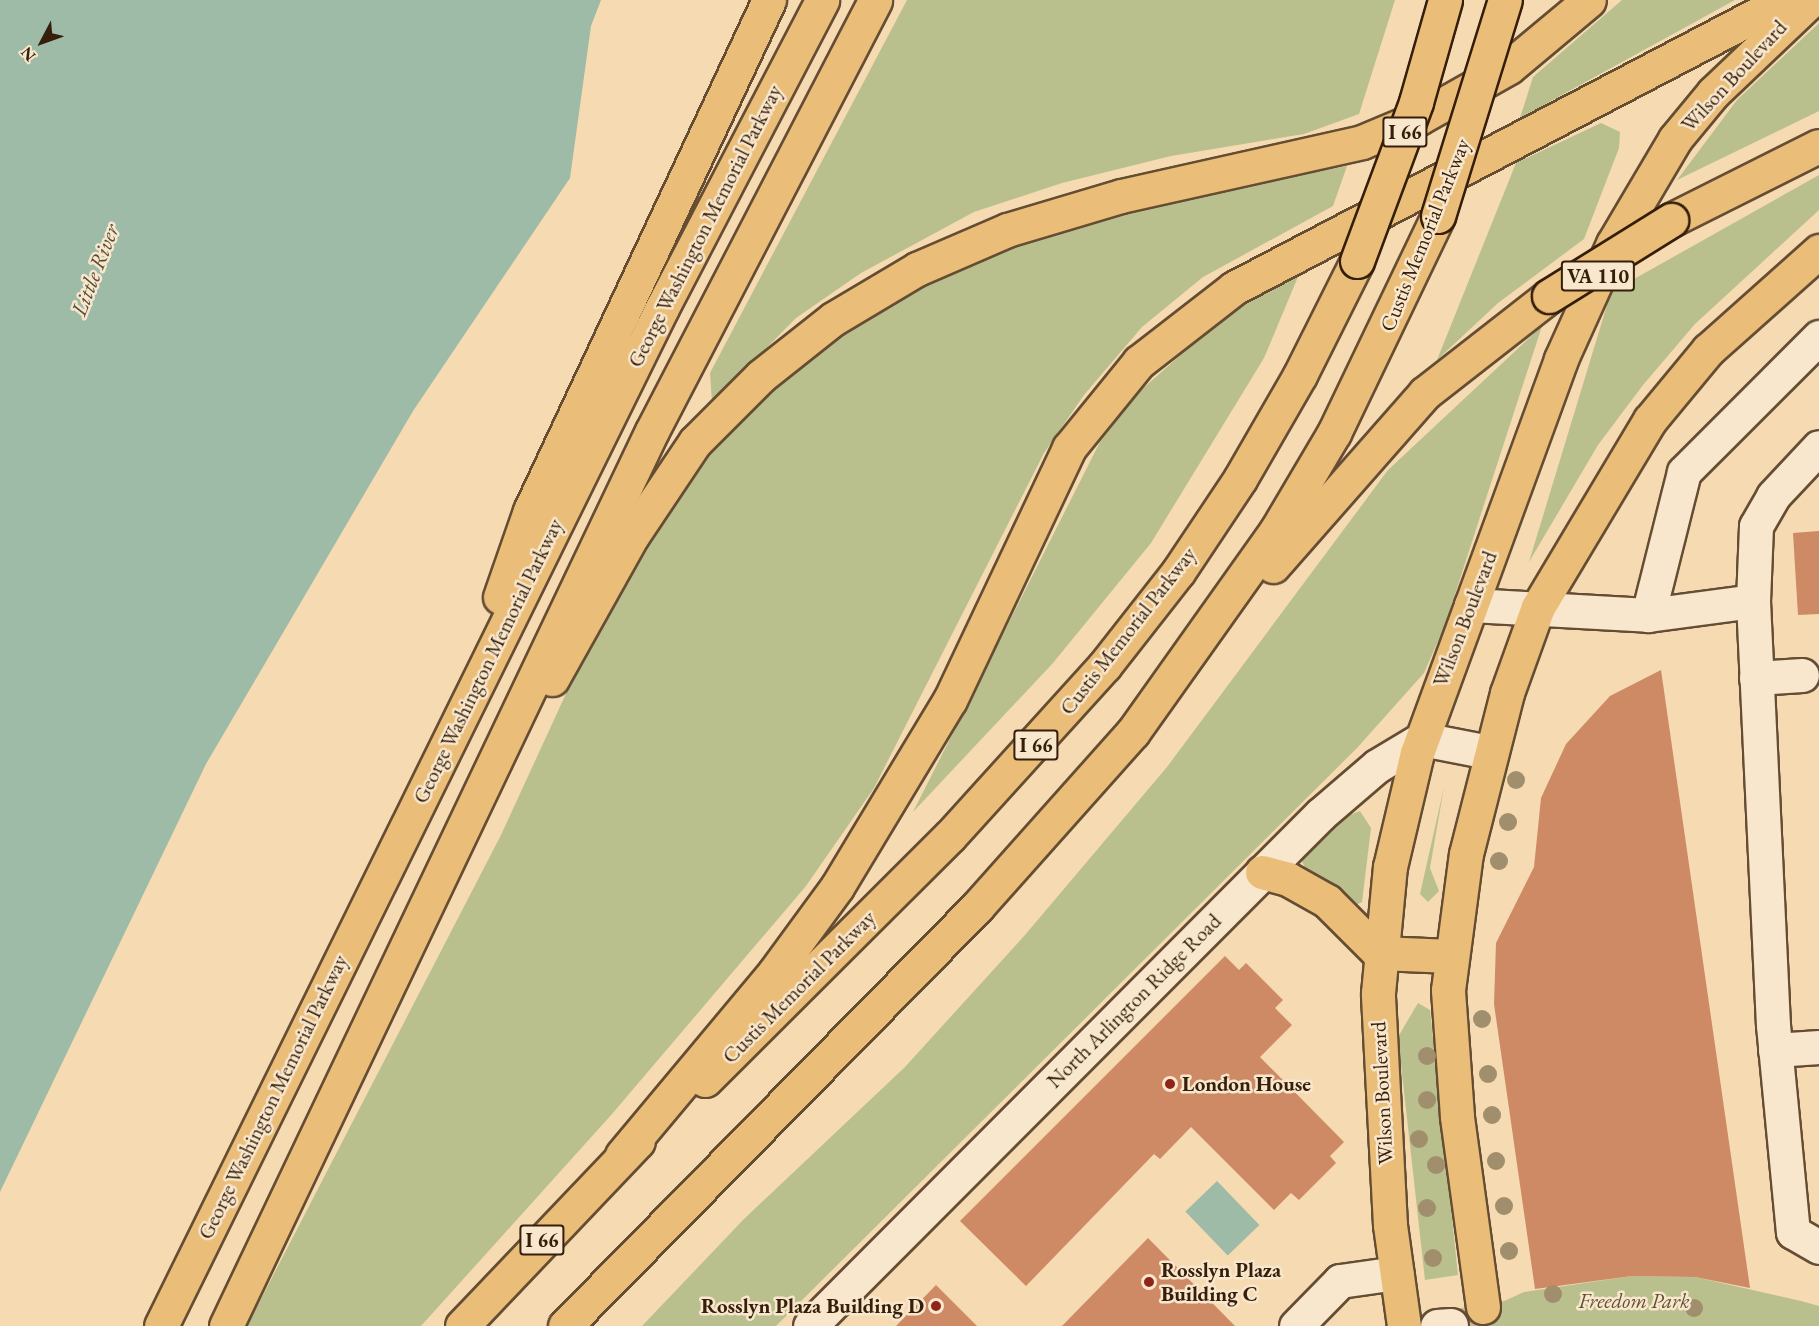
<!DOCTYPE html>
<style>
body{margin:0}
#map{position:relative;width:1819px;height:1326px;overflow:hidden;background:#f5dab2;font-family:"EB Garamond",serif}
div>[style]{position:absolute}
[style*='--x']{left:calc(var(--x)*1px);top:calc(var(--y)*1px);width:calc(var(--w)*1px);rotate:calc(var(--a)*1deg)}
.green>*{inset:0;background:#b9c08e}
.water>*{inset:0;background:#9dbba7;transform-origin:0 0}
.building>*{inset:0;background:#ce8965}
.minor-tunnel>*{height:33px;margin-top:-16.5px;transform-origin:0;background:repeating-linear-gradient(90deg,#cfb490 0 33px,transparent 0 49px)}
.roads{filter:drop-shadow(2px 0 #654d34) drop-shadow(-2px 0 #654d34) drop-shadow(0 2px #654d34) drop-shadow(0 -2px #654d34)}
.minor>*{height:33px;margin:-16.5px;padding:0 16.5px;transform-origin:16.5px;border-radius:16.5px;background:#f8e7cd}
.major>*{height:33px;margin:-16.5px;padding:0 16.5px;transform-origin:16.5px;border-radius:16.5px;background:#eabd79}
.highway>*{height:33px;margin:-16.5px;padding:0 16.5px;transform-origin:16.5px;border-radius:16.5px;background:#eabd79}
.bridges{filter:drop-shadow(2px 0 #351e0a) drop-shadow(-2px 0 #351e0a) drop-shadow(0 2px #351e0a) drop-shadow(0 -2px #351e0a)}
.highway-bridge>*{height:33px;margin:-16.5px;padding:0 16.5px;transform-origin:16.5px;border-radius:16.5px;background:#eabd79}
.trees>*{width:18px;height:18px;margin:-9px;border-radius:50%;background:#a18e6c}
.dots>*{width:16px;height:16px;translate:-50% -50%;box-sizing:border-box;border:3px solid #f8e7cd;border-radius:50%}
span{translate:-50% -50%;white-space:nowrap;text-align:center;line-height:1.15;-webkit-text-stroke:5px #f8e7cd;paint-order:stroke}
.shield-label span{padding:2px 4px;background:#f8e7cd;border:2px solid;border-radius:4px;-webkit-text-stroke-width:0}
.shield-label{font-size:20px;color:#351e0a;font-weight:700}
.street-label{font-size:21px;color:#351e0a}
.poi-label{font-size:21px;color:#351e0a;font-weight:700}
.left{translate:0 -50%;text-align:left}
.right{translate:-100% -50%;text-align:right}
.park-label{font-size:21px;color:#5d4f32;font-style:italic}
.water-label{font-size:22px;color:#544d39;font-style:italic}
.north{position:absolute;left:12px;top:12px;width:60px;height:60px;-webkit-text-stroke:4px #f8e7cd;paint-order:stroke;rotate:229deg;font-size:16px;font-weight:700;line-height:24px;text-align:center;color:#351e0a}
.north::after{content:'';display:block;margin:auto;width:21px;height:27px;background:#351e0a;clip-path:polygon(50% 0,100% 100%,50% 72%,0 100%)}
</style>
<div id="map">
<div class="green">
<i style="clip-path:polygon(907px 0,1395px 0,1359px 114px,1304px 134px,1171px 156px,1062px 183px,974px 212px,861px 273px,796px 318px,712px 403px,710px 373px)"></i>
<i style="clip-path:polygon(1622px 0,1735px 0,1520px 118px,1533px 77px)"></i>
<i style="clip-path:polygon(1819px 23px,1819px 111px,1677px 180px,1737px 100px)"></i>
<i style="clip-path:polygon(1601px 123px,1620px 132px,1619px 148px,1584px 239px,1498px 303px,1437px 360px,1516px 163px)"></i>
<i style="clip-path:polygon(1347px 166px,1333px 206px,1203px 277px,1142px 327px,1084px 395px,1044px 453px,874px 788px,806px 886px,612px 1114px,421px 1326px,247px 1326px,501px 835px,627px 561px,684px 479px,760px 394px,816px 348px,903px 290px,985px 251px,1134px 207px)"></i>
<i style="clip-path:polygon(1819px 175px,1819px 210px,1695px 324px,1643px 385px,1598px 445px,1529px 562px,1611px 292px)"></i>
<i style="clip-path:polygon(1300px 272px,1264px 358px,1151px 543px,1053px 663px,913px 812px,1100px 442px,1139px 392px,1212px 327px,1240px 304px)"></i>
<i style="clip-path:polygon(1542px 326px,1445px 625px,1424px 673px,1357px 748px,776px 1326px,642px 1326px,744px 1219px,905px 1067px,1025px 935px,1167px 767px,1388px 470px)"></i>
<i style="clip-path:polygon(1444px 787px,1430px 868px,1439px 891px,1428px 902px,1420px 894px)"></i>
<i style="clip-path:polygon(1360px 811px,1371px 828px,1362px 902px,1354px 906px,1305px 868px,1301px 859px,1344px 817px)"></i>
<i style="clip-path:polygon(1418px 1003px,1430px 1010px,1458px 1275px,1425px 1280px,1398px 1037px)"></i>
<i style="clip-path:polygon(1632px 1276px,1695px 1277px,1801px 1301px,1819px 1306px,1819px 1326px,1449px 1326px,1524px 1292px)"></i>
</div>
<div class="water">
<i style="clip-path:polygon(0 0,601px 0,591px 26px,570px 178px,413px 411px,206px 764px,0 1192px)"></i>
<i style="left:1217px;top:1181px;width:61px;height:44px;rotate:46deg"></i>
</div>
<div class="building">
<i style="clip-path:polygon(1819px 531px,1819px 614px,1798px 615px,1793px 533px)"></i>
<i style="clip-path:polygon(1661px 670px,1750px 1288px,1695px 1277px,1632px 1276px,1535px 1289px,1494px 1004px,1496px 943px,1534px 867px,1541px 798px,1566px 744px,1610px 696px)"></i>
<i style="clip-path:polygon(1225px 956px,1239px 970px,1246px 963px,1283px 1000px,1275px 1008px,1292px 1025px,1260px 1057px,1344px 1142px,1330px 1156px,1336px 1163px,1299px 1200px,1291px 1193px,1274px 1210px,1191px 1127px,1160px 1159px,1154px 1154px,1026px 1286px,960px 1221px)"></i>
<i style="clip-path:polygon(1148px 1238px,1235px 1326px,1062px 1326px)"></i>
<i style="clip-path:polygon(936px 1285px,977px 1326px,896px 1326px)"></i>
</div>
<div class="minor-tunnel">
<i style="--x:1451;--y:1325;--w:35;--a:-5"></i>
</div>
<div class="roads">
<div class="minor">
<i style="--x:1753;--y:601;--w:424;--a:87.3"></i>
<i style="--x:1773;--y:1025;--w:208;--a:84.5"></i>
<i style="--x:1793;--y:1232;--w:30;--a:30"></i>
<i style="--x:1471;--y:605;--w:177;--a:3.2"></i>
<i style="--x:1648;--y:615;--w:106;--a:-7.6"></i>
<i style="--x:1753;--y:601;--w:75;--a:-87.7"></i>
<i style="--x:1756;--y:526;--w:34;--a:-60"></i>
<i style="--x:1773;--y:496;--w:67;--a:-46.8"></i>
<i style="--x:1648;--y:615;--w:147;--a:-75.9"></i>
<i style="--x:1684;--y:472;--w:191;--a:-45"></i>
<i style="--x:1756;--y:678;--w:46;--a:-3.7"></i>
<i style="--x:1775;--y:1050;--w:44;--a:-3.9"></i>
<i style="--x:810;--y:1326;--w:723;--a:-45.06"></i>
<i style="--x:1321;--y:814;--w:74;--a:-40.6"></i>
<i style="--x:1377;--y:766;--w:52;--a:-31"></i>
<i style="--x:1422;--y:739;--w:68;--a:11"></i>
<i style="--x:1296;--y:1326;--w:63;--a:-45.6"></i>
<i style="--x:1340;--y:1281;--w:57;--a:-8.1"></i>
<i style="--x:1437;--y:1326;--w:14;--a:-4"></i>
</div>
<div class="major">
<i style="--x:1262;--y:872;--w:27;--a:15"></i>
<i style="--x:1288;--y:879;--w:45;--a:29.4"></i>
<i style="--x:1327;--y:901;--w:74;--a:45"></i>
<i style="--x:1379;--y:953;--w:72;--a:2.4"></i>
<i style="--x:1483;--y:1307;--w:193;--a:-97.8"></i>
<i style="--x:1457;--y:1116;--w:126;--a:-94.1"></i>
<i style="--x:1448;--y:990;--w:137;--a:-82.5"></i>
<i style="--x:1466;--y:854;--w:166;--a:-75.7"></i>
<i style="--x:1507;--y:693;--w:91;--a:-70.2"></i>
<i style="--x:1538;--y:607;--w:218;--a:-59.1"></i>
<i style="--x:1650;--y:420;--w:91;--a:-50.4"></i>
<i style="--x:1708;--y:350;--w:149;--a:-41.7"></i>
<i style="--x:1404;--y:1326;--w:102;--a:-97.9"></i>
<i style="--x:1390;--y:1225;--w:232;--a:-93"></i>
<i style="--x:1378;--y:993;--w:127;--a:-84.6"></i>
<i style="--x:1390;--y:867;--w:117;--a:-76.7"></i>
<i style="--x:1417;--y:753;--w:419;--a:-69.9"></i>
<i style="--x:1561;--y:359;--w:126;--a:-65.7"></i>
<i style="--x:1613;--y:244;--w:122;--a:-59.4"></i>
<i style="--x:1675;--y:139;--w:60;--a:-50.4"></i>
<i style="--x:1713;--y:93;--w:135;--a:-43.5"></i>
</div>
<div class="highway">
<i style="--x:1671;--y:220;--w:165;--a:-26.6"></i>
<i style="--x:1273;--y:566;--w:230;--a:-48.7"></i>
<i style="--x:1425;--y:393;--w:157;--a:-38"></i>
<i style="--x:500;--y:597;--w:91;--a:-70.8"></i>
<i style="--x:530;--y:511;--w:564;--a:-64.93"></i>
<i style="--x:552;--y:679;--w:164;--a:-60.8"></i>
<i style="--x:632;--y:536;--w:113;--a:-56.2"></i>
<i style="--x:695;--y:442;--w:93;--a:-45"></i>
<i style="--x:761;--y:376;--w:92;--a:-38.4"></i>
<i style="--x:833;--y:319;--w:98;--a:-30.8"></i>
<i style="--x:917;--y:269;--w:98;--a:-23.4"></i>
<i style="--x:1007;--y:230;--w:119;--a:-16.6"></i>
<i style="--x:1121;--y:196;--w:247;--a:-12.6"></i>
<i style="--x:1362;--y:142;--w:62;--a:-22.8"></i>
<i style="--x:1419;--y:118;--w:103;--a:-29.5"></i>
<i style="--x:1509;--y:67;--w:104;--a:-39.9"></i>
<i style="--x:705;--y:1080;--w:346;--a:-44.9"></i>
<i style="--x:950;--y:836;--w:231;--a:-47.8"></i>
<i style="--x:1105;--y:665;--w:118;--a:-51.9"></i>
<i style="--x:1178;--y:572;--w:112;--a:-56.3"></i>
<i style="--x:1240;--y:479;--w:120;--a:-60"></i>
<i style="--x:1300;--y:375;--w:127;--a:-63.4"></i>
<i style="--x:622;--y:1155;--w:237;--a:-50.1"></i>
<i style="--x:774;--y:973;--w:107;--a:-53.8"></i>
<i style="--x:837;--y:887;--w:218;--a:-58.9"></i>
<i style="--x:950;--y:700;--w:279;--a:-64.7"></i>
<i style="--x:1069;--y:448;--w:111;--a:-50.9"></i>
<i style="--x:1139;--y:362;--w:120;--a:-37.9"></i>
<i style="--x:1234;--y:288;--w:622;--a:-27.6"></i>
<i style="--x:161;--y:1326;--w:1135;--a:-63.8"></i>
<i style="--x:662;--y:308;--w:347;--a:-62.5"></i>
<i style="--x:226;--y:1326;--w:991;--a:-64.55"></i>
<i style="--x:652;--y:431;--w:485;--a:-62.6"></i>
<i style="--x:462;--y:1326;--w:255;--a:-46.4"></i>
<i style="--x:565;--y:1326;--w:588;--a:-45.48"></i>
<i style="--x:977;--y:907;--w:234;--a:-48.3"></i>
<i style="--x:1133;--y:732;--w:247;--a:-54.6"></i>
<i style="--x:1276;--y:531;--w:114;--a:-59.4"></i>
<i style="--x:1334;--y:433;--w:241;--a:-64.4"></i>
</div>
</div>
<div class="bridges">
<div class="highway-bridge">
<i style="--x:1438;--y:216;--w:226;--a:-72.8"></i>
<i style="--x:1357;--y:261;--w:170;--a:-69.6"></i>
<i style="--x:1416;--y:102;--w:106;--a:-74.1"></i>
<i style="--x:1549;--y:296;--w:144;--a:-31.9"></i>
</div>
</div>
<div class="trees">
<i style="left:1516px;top:780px"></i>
<i style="left:1508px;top:822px"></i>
<i style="left:1499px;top:861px"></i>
<i style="left:1482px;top:1019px"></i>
<i style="left:1427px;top:1056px"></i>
<i style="left:1488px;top:1074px"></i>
<i style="left:1427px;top:1100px"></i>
<i style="left:1492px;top:1115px"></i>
<i style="left:1419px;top:1139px"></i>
<i style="left:1496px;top:1161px"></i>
<i style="left:1436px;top:1165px"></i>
<i style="left:1504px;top:1206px"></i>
<i style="left:1427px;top:1208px"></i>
<i style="left:1509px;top:1251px"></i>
<i style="left:1433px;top:1258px"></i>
<i style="left:1553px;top:1294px"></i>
<i style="left:1694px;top:1308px"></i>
</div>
<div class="dots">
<i style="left:1170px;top:1084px;background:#8f2418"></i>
<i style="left:1149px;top:1282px;background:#8f2418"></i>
<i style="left:936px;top:1306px;background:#8f2418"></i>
</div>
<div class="shield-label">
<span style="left:1405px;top:132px">I 66</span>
<span style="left:1598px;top:276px">VA 110</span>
<span style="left:1036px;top:745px">I 66</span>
<span style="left:542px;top:1240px">I 66</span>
</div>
<div class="street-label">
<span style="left:1734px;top:76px;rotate:-47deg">Wilson Boulevard</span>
<span style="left:705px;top:226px;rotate:-63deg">George Washington Memorial Parkway</span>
<span style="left:1425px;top:235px;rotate:-68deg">Custis Memorial Parkway</span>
<span style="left:1465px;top:619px;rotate:-69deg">Wilson Boulevard</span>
<span style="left:1128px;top:631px;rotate:-52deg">Custis Memorial Parkway</span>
<span style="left:488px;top:661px;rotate:-64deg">George Washington Memorial Parkway</span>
<span style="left:799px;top:987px;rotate:-45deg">Custis Memorial Parkway</span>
<span style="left:1134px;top:1001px;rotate:-45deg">North Arlington Ridge Road</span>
<span style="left:1382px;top:1093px;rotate:-93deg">Wilson Boulevard</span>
<span style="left:273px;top:1097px;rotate:-64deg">George Washington Memorial Parkway</span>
</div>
<div class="poi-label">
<span class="left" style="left:1182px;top:1084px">London House</span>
<span class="left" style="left:1161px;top:1282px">Rosslyn Plaza<br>Building C</span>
<span class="right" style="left:924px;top:1306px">Rosslyn Plaza Building D</span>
</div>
<div class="park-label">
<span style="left:1634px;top:1301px">Freedom Park</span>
</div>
<div class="water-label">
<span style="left:95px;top:270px;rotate:-69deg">Little River</span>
</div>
<div class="north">N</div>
</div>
